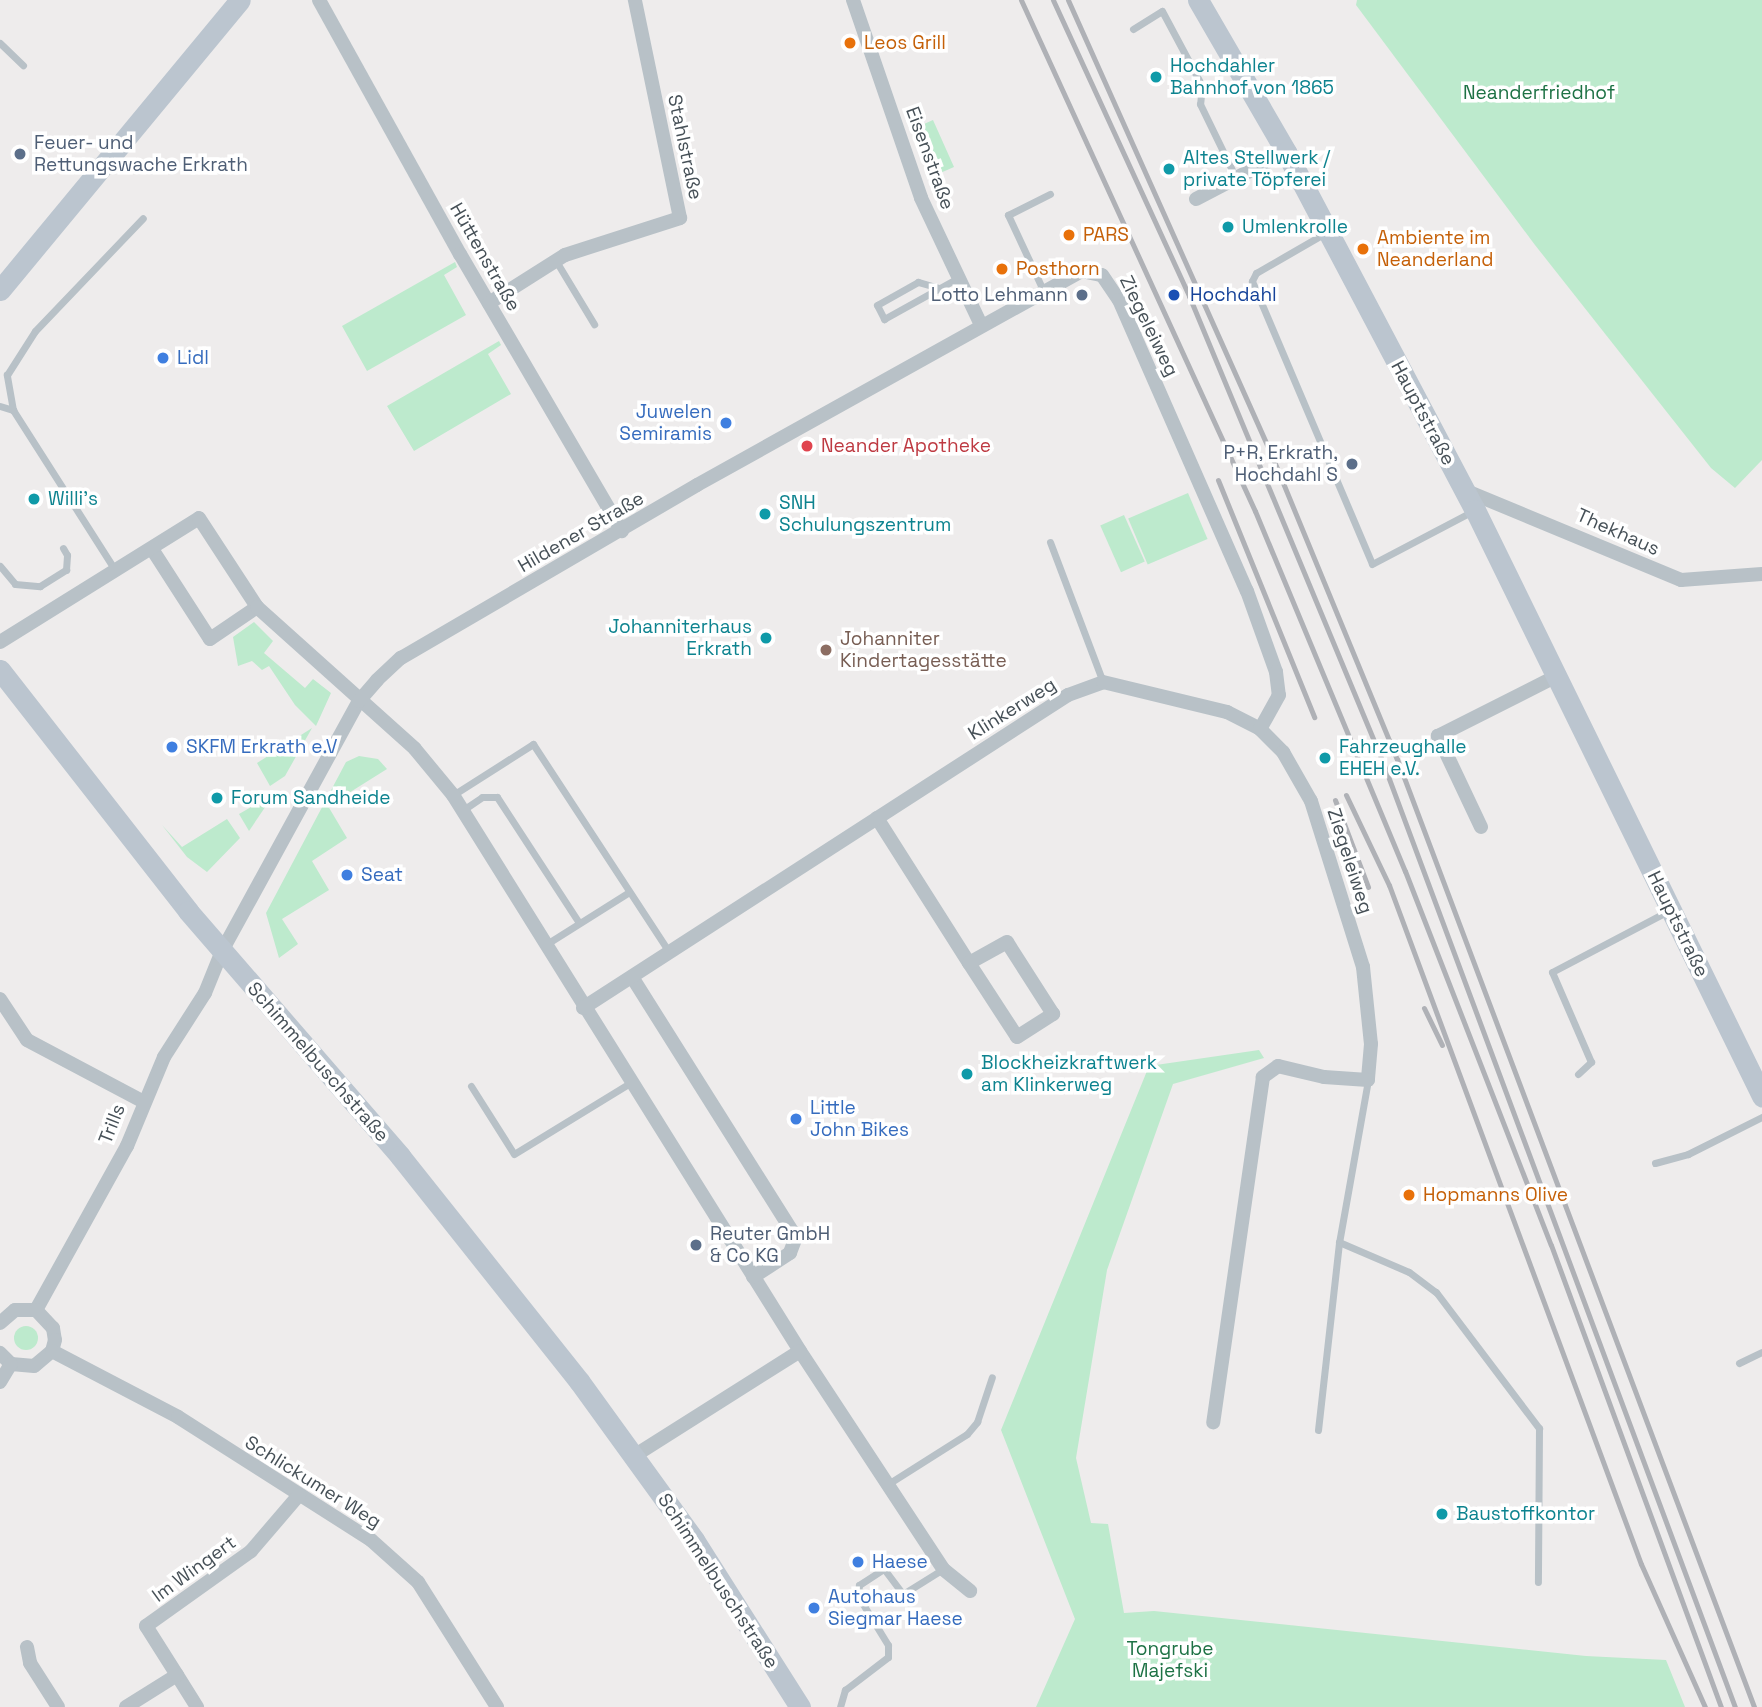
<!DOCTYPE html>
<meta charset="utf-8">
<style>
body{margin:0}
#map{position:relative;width:1762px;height:1707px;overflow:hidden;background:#eeecec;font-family:"Space Grotesk",sans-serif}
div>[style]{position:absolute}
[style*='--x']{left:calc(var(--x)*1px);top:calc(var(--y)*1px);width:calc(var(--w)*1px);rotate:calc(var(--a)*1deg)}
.green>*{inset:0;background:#bdeacd;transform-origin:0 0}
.round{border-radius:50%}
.lane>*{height:7px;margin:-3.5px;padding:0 3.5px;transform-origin:3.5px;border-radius:3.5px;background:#b8c1c7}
.street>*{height:14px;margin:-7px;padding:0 7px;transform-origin:7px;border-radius:7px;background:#b8c1c7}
.secondary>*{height:21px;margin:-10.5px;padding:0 10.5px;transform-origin:10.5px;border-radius:10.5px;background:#bbc5cf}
.rail>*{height:5px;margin:-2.5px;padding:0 2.5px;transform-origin:2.5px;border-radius:2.5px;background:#afb1b6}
.dots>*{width:19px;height:19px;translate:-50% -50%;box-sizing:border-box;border:4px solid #fff;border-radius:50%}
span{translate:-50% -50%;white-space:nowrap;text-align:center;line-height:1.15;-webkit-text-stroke:7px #fff;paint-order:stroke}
.food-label{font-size:19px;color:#c56008}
.left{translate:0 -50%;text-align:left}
.culture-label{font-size:19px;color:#0d838f}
.right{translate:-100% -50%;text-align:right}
.park-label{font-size:19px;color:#1e7245}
.service-label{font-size:19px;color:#4e5e75}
.street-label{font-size:19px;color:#465057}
.transit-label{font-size:19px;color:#164399}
.shop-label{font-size:19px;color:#366cbe}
.health-label{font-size:19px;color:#be3a42}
.education-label{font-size:19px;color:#785e54}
</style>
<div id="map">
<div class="green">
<i style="clip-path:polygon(1357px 0,1762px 0,1762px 460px,1735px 488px,1711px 468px,1535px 245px,1356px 5px)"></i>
<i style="clip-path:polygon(933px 120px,954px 167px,931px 177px,915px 128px)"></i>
<i style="clip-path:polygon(455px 262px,457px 267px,444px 275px,466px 315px,367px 371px,342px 326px)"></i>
<i style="clip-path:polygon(499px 341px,501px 345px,488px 354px,511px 394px,414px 451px,387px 406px)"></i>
<i style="left:1188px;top:493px;width:50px;height:65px;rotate:67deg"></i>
<i style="left:1124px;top:515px;width:51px;height:26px;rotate:66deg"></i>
<i style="clip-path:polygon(254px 622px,273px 641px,264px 653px,305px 688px,313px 679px,331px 693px,316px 726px,295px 705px,269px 666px,262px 670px,252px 661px,238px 666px,233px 637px)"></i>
<i style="clip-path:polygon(312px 728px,285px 776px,270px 786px,257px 763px)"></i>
<i style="clip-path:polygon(359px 756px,378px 759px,387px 769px,328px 806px,347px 838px,312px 861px,329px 890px,282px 919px,298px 944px,279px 958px,266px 913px,346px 762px)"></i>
<i style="clip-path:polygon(274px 794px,249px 831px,239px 814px)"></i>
<i style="clip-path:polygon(227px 819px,240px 838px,207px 872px,187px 857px,162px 825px,182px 847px)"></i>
<i style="clip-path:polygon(1259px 1050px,1264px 1058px,1173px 1084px,1107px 1270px,1076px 1458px,1091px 1523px,1108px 1524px,1124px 1613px,1154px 1611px,1586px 1656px,1666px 1660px,1685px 1707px,1036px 1707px,1075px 1619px,1001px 1430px,1149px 1066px)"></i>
<i class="round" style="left:14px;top:1326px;width:24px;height:24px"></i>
</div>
<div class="lane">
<i style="--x:1133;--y:29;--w:34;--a:-32"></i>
<i style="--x:1162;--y:11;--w:85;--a:61.9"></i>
<i style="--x:1202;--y:86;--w:18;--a:96"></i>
<i style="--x:1200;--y:104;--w:82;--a:64.1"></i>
<i style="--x:0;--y:43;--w:32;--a:44"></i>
<i style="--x:1327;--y:232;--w:82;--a:150"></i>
<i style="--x:1256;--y:273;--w:9;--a:117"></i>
<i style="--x:1252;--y:281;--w:307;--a:67"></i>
<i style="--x:1372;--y:564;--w:114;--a:-27.7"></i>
<i style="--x:556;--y:261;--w:74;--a:58.9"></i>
<i style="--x:939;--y:288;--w:22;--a:-164"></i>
<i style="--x:918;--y:282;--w:47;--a:150.7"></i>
<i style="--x:877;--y:305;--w:16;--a:63"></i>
<i style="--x:884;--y:319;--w:85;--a:-29"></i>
<i style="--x:1043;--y:290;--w:83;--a:-115"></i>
<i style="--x:1008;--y:215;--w:47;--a:-26.6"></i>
<i style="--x:0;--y:406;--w:14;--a:17"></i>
<i style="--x:1050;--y:542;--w:150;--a:69.3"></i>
<i style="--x:0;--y:566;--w:23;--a:50"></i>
<i style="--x:15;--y:584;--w:25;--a:5"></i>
<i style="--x:40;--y:586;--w:31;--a:-32"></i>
<i style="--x:66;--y:570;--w:15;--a:-86"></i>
<i style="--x:67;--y:555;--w:8;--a:-120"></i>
<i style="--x:115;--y:570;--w:190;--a:-122.5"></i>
<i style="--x:13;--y:410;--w:36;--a:-100"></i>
<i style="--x:7;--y:375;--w:52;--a:-57.5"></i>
<i style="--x:35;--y:331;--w:156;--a:-46.3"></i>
<i style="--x:453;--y:795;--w:95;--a:-32.5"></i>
<i style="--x:533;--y:744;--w:249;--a:56.8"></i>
<i style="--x:463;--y:810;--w:23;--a:-34"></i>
<i style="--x:482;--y:797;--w:15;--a:0"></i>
<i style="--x:497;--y:797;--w:150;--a:56.9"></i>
<i style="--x:545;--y:945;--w:99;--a:-32.2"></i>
<i style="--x:1578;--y:1074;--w:18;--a:-43"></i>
<i style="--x:1591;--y:1062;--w:98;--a:-113.4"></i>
<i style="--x:1552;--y:972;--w:131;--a:-27.7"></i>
<i style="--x:1368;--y:1080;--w:165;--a:100.1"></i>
<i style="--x:1339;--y:1242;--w:76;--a:23.2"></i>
<i style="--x:1409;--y:1272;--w:34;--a:37"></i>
<i style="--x:1436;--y:1292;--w:171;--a:52.9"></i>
<i style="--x:1539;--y:1428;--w:154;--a:90.4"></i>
<i style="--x:471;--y:1086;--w:80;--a:57.7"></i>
<i style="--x:514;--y:1154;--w:136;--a:-31.5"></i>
<i style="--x:1655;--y:1163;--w:34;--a:-15"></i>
<i style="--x:1688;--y:1154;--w:83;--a:-26.6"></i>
<i style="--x:1739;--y:1363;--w:25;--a:-26"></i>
<i style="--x:1318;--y:1430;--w:189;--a:-83.6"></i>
<i style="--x:888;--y:1484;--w:93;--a:-32.3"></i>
<i style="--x:967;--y:1434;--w:16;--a:-50"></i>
<i style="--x:977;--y:1422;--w:47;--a:-71.6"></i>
<i style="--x:840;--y:1707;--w:18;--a:-74"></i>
<i style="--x:845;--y:1690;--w:54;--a:-37.5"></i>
<i style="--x:888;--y:1657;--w:12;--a:-90"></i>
<i style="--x:888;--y:1645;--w:57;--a:-121.5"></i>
<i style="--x:858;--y:1596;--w:11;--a:-85"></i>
<i style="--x:859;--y:1585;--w:30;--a:-33"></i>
<i style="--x:884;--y:1569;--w:31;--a:53"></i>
<i style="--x:903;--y:1594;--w:47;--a:-32"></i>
</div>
<div class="street">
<i style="--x:319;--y:0;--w:291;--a:61"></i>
<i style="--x:460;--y:254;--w:321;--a:59.7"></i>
<i style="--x:853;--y:0;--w:209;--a:71"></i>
<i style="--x:921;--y:198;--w:140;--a:64.7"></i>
<i style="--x:1196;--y:199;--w:102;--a:-27.6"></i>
<i style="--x:489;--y:303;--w:90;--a:-32.3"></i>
<i style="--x:565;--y:255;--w:121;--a:-17.8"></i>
<i style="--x:680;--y:218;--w:223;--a:-101.7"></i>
<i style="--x:1464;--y:490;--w:235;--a:22.5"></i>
<i style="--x:1681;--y:580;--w:81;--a:-4.2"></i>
<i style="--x:152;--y:549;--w:107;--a:57.2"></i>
<i style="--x:210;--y:639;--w:57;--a:-34.2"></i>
<i style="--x:0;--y:642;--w:234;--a:-31.9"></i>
<i style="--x:199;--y:518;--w:106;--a:56.9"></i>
<i style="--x:257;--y:607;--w:212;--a:41.9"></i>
<i style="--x:415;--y:749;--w:60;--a:50.4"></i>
<i style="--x:453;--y:795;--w:655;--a:58.03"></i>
<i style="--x:800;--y:1351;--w:261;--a:56.7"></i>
<i style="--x:943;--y:1569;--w:35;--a:39"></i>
<i style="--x:877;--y:818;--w:172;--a:57.6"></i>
<i style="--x:969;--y:963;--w:88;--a:57"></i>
<i style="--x:1017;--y:1037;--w:43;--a:-32.6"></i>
<i style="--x:1053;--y:1014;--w:85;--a:-122.6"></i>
<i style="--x:1007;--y:942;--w:43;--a:151.1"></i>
<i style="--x:1481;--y:827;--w:101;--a:-115.3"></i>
<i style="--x:1438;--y:736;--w:133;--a:-26.8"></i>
<i style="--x:632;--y:977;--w:307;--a:57.8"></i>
<i style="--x:796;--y:1237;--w:17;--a:111"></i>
<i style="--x:790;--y:1253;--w:44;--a:147"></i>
<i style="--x:0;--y:999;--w:49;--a:56.6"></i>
<i style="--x:27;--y:1040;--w:130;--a:27.9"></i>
<i style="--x:583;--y:1008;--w:577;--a:-32.84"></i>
<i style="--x:1068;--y:695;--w:37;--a:-20"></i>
<i style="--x:1103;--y:682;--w:128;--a:13.6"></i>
<i style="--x:1227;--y:712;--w:37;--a:27"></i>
<i style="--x:1260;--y:729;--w:33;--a:45"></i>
<i style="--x:1283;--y:752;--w:56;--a:60.3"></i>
<i style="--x:1311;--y:801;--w:174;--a:72.6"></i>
<i style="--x:1363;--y:967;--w:77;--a:84.1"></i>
<i style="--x:1371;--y:1044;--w:36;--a:95"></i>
<i style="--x:1368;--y:1080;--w:44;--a:-176.1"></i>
<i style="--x:1324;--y:1077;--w:47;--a:-166.6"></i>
<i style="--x:1278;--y:1066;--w:19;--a:144"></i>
<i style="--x:1263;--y:1077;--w:349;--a:98.2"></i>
<i style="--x:36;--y:1310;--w:188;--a:-61"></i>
<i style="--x:127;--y:1146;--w:96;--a:-67.4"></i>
<i style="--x:164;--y:1057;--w:76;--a:-57.4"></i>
<i style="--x:205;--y:993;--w:45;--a:-68"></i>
<i style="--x:222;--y:951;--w:285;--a:-61.3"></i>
<i style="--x:359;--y:701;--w:28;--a:-49"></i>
<i style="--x:377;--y:680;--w:33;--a:-43"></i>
<i style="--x:401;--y:658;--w:343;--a:-30.3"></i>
<i style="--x:697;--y:485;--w:440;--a:-29.1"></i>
<i style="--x:1081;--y:271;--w:21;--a:11"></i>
<i style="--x:1102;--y:275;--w:30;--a:56"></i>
<i style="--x:1119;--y:300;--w:318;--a:66.3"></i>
<i style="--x:1247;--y:591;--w:86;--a:70.3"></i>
<i style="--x:1276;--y:672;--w:23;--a:83"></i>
<i style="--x:1279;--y:695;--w:39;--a:119"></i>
<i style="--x:0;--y:1323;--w:20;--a:-41"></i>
<i style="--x:15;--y:1310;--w:21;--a:0"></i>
<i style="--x:36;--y:1310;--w:25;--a:47"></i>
<i style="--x:53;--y:1328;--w:12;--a:81"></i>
<i style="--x:55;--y:1340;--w:11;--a:105"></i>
<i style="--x:52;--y:1351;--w:23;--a:140"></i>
<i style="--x:34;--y:1366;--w:23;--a:-175"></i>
<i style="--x:11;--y:1364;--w:16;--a:-135"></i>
<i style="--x:52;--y:1351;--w:142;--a:27.6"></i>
<i style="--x:178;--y:1417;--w:229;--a:32.5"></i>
<i style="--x:371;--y:1540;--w:63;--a:41.8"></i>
<i style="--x:418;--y:1582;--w:148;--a:57.7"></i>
<i style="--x:0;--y:1382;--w:21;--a:-59"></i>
<i style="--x:634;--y:1456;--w:196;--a:-32.3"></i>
<i style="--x:27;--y:1647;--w:16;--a:79"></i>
<i style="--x:30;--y:1663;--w:52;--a:57.5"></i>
<i style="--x:177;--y:1675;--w:38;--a:58"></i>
<i style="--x:126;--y:1707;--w:60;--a:-32.1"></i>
<i style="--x:177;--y:1675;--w:58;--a:-122.3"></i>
<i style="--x:146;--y:1626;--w:129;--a:-35.5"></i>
<i style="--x:251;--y:1551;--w:74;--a:-49.4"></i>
</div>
<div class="secondary">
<i style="--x:1198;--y:0;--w:176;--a:59.9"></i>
<i style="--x:1286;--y:152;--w:405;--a:62.2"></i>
<i style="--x:1475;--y:510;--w:653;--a:63.91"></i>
<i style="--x:0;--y:290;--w:376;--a:-50.4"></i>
<i style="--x:0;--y:670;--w:306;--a:52"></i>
<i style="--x:188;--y:911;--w:324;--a:49.1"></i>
<i style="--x:400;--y:1156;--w:288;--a:51.5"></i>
<i style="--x:579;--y:1381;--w:196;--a:54.1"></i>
<i style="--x:694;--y:1540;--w:198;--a:57.6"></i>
</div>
<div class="rail">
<i style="--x:1021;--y:0;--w:562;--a:65.4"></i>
<i style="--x:1255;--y:511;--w:390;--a:67.4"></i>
<i style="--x:1405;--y:871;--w:401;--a:68.7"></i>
<i style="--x:1551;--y:1245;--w:492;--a:69.8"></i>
<i style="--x:1053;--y:0;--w:326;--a:65.3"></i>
<i style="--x:1189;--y:296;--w:503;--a:67.42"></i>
<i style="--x:1382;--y:760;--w:1011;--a:69.56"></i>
<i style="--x:1068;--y:0;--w:492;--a:65.9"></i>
<i style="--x:1269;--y:449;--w:335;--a:67.6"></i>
<i style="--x:1397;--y:759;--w:1013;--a:69.36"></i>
<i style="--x:1218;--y:480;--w:256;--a:67.9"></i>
<i style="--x:1346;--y:795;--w:100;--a:64.5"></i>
<i style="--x:1389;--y:885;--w:724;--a:69.64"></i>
<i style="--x:1641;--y:1564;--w:157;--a:65.9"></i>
<i style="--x:1335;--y:800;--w:93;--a:69.2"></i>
<i style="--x:1424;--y:1008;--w:41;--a:64.1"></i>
</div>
<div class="dots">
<i style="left:850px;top:43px;background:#e8710a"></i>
<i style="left:1156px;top:77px;background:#0f9aa8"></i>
<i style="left:20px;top:154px;background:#5c6f8a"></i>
<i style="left:1169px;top:169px;background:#0f9aa8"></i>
<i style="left:1228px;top:227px;background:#0f9aa8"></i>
<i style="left:1069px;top:235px;background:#e8710a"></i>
<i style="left:1363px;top:249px;background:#e8710a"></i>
<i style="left:1002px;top:269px;background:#e8710a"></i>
<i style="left:1082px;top:295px;background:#5c6f8a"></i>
<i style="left:1174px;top:295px;background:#1a4fb4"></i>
<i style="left:163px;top:358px;background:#3f7fe0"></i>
<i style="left:726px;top:423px;background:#3f7fe0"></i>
<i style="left:807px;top:446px;background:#e0444e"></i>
<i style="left:1352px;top:464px;background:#5c6f8a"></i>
<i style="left:34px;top:499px;background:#0f9aa8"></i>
<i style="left:765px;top:514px;background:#0f9aa8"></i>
<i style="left:766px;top:638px;background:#0f9aa8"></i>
<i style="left:826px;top:650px;background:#8d6e63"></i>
<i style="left:172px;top:747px;background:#3f7fe0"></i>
<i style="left:1325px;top:758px;background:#0f9aa8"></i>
<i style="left:217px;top:798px;background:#0f9aa8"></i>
<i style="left:347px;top:875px;background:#3f7fe0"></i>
<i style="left:967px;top:1074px;background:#0f9aa8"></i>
<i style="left:796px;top:1119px;background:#3f7fe0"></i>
<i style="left:1409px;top:1195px;background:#e8710a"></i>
<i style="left:696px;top:1245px;background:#5c6f8a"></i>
<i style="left:1442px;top:1514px;background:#0f9aa8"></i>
<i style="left:858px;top:1562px;background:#3f7fe0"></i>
<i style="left:814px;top:1608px;background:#3f7fe0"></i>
</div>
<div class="food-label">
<span class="left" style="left:864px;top:43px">Leos Grill</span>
<span class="left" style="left:1083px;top:235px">PARS</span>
<span class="left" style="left:1377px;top:249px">Ambiente im<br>Neanderland</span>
<span class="left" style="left:1016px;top:269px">Posthorn</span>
<span class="left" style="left:1423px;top:1195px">Hopmanns Olive</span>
</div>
<div class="culture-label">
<span class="left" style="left:1170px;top:77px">Hochdahler<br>Bahnhof von 1865</span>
<span class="left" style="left:1183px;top:169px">Altes Stellwerk /<br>private Töpferei</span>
<span class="left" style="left:1242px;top:227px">Umlenkrolle</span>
<span class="left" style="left:48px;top:499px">Willi's</span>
<span class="left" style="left:779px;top:514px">SNH<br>Schulungszentrum</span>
<span class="right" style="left:752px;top:638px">Johanniterhaus<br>Erkrath</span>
<span class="left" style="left:1339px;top:758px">Fahrzeughalle<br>EHEH e.V.</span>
<span class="left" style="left:231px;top:798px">Forum Sandheide</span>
<span class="left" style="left:981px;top:1074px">Blockheizkraftwerk<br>am Klinkerweg</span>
<span class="left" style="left:1456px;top:1514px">Baustoffkontor</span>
</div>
<div class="park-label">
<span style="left:1539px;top:93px">Neanderfriedhof</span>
<span style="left:1170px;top:1660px">Tongrube<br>Majefski</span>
</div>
<div class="service-label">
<span class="left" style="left:34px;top:154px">Feuer- und<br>Rettungswache Erkrath</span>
<span class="right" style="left:1068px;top:295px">Lotto Lehmann</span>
<span class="right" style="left:1338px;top:464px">P+R, Erkrath,<br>Hochdahl S</span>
<span class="left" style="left:710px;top:1245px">Reuter GmbH<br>&amp; Co KG</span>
</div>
<div class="street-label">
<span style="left:685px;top:147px;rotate:78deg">Stahlstraße</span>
<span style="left:930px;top:158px;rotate:70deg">Eisenstraße</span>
<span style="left:485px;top:257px;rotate:60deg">Hüttenstraße</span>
<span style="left:1149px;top:326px;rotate:64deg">Ziegeleiweg</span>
<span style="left:1423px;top:413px;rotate:62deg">Hauptstraße</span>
<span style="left:581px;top:532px;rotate:-30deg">Hildener Straße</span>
<span style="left:1618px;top:532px;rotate:24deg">Thekhaus</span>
<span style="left:1012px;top:709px;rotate:-32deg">Klinkerweg</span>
<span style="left:1350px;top:861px;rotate:72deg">Ziegeleiweg</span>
<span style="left:1678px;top:924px;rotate:64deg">Hauptstraße</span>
<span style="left:318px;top:1062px;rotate:49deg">Schimmelbuschstraße</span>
<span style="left:112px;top:1124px;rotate:-69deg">Trills</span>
<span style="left:313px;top:1482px;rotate:32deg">Schlickumer Weg</span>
<span style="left:194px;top:1569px;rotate:-36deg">Im Wingert</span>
<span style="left:718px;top:1581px;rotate:57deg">Schimmelbuschstraße</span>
</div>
<div class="transit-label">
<span class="left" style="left:1190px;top:295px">Hochdahl</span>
</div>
<div class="shop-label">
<span class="left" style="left:177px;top:358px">Lidl</span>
<span class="right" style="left:712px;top:423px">Juwelen<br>Semiramis</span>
<span class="left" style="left:186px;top:747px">SKFM Erkrath e.V</span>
<span class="left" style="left:361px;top:875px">Seat</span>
<span class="left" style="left:810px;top:1119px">Little<br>John Bikes</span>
<span class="left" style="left:872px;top:1562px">Haese</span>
<span class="left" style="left:828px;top:1608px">Autohaus<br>Siegmar Haese</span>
</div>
<div class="health-label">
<span class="left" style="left:821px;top:446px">Neander Apotheke</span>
</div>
<div class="education-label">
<span class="left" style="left:840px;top:650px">Johanniter<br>Kindertagesstätte</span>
</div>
</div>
